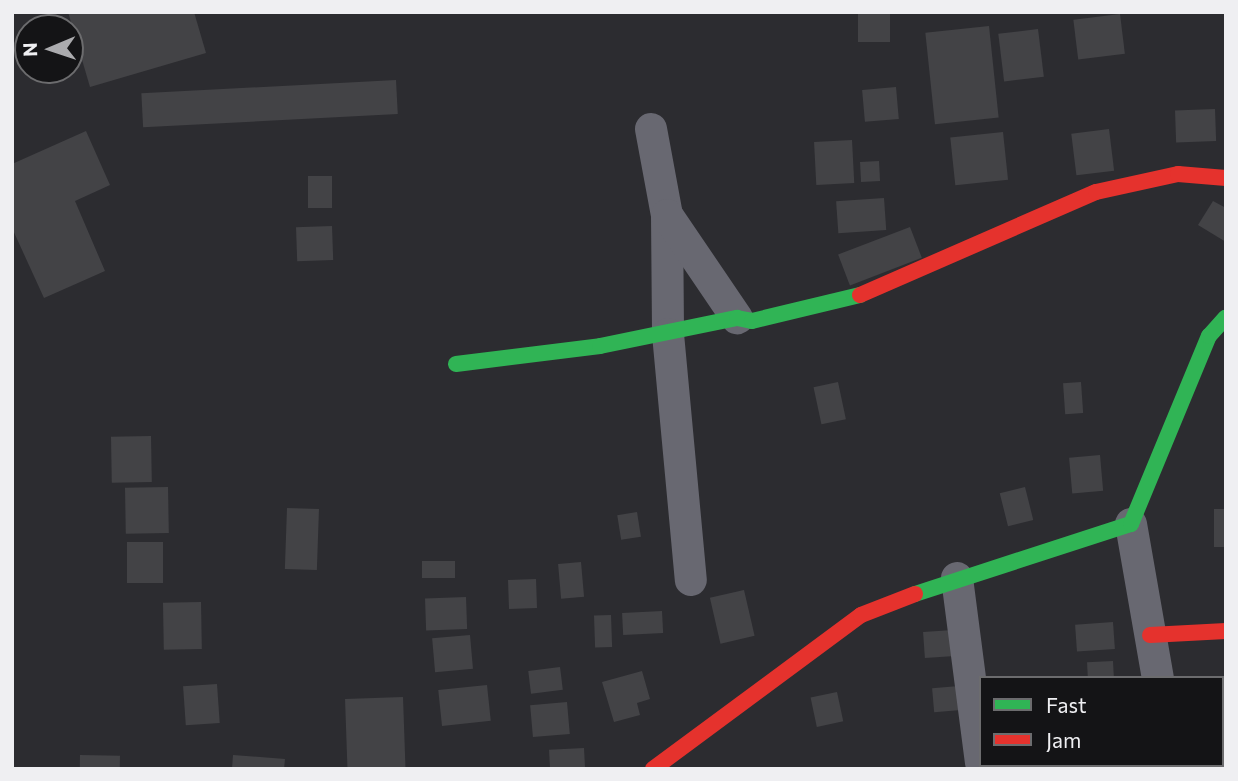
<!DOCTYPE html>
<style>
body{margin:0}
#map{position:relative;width:1238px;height:781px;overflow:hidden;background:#2c2c30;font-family:Commissioner,sans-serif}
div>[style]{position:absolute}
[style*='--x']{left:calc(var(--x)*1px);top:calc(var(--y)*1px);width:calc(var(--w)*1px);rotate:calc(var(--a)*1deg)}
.building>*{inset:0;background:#434346;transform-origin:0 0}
.street>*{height:32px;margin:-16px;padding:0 16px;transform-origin:16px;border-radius:16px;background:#686871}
.fast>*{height:16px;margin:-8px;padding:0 8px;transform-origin:8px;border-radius:8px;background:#30b455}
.jam>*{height:16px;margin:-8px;padding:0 8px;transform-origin:8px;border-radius:8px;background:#e5322d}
span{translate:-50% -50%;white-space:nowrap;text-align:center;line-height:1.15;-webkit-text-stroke:5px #141416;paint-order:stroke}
.frame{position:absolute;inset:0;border:14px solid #efeff2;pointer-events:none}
.legend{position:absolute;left:979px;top:676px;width:245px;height:91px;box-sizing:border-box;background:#141416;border:2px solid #6c6c6e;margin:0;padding:9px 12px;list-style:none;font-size:21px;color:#efeff2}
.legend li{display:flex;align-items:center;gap:14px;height:35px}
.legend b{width:35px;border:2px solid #6c6c6e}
.north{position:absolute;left:14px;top:14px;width:70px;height:70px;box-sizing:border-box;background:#141416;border:2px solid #6c6c6e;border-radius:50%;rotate:268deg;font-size:19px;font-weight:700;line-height:28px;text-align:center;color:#efeff2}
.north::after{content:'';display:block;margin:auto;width:24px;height:32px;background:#ababae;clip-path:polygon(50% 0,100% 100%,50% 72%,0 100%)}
</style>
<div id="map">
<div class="building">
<i style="clip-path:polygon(68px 12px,194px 12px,206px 53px,90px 87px)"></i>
<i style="left:858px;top:12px;width:32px;height:30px"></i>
<i style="left:1120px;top:14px;width:40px;height:47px;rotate:83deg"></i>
<i style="left:989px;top:26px;width:92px;height:64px;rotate:84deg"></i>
<i style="left:1038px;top:29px;width:48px;height:40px;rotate:83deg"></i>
<i style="left:396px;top:80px;width:34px;height:255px;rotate:87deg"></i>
<i style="left:896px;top:87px;width:32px;height:34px;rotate:85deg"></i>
<i style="left:1215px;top:109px;width:32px;height:40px;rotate:88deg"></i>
<i style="left:1109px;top:129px;width:42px;height:38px;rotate:83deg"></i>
<i style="clip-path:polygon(86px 131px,110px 185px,75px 201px,105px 271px,44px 298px,12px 228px,12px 164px)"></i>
<i style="left:1003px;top:132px;width:48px;height:53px;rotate:84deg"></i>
<i style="left:852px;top:140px;width:43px;height:38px;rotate:87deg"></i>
<i style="left:879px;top:161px;width:20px;height:19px;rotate:87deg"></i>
<i style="left:332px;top:176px;width:32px;height:24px;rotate:90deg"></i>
<i style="left:884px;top:198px;width:32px;height:48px;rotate:86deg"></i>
<i style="clip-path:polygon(1213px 201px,1226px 208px,1226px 242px,1198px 225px)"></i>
<i style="left:332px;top:226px;width:34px;height:36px;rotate:88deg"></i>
<i style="left:910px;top:227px;width:33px;height:77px;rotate:69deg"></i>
<i style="left:838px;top:382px;width:38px;height:25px;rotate:78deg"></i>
<i style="left:1081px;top:382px;width:31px;height:18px;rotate:86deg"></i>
<i style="left:151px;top:436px;width:46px;height:40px;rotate:89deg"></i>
<i style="left:1100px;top:455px;width:36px;height:31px;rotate:85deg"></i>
<i style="left:168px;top:487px;width:46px;height:43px;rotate:89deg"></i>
<i style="left:1025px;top:487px;width:34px;height:26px;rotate:76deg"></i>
<i style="left:287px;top:508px;width:32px;height:61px;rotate:2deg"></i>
<i style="left:1226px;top:509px;width:38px;height:12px;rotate:90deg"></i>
<i style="left:637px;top:512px;width:25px;height:20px;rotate:81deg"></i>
<i style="left:127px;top:542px;width:36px;height:41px"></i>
<i style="left:422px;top:561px;width:33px;height:17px"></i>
<i style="left:581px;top:562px;width:35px;height:23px;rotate:85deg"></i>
<i style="left:536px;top:579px;width:29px;height:28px;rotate:88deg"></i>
<i style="left:744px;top:590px;width:47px;height:35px;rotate:77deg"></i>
<i style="left:466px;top:597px;width:32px;height:41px;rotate:88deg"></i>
<i style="left:201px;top:602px;width:47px;height:38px;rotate:89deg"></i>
<i style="left:662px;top:611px;width:22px;height:40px;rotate:87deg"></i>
<i style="left:611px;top:615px;width:32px;height:17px;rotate:88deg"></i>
<i style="left:1113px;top:622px;width:27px;height:38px;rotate:86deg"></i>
<i style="left:953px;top:630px;width:26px;height:30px;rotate:86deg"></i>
<i style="left:470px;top:635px;width:34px;height:38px;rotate:85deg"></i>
<i style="left:1113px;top:661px;width:17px;height:26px;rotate:87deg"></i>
<i style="left:560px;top:667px;width:23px;height:32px;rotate:83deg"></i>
<i style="clip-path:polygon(642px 671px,650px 699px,637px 703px,640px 715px,614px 722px,602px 682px)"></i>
<i style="left:217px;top:684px;width:39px;height:34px;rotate:86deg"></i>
<i style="left:487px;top:685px;width:36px;height:49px;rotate:84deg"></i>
<i style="left:959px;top:686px;width:24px;height:27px;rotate:85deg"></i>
<i style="left:837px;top:692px;width:30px;height:27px;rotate:78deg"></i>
<i style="left:403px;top:697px;width:72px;height:58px;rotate:88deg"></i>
<i style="left:567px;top:702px;width:32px;height:37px;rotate:85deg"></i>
<i style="left:584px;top:748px;width:21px;height:35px;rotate:87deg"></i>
<i style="left:80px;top:755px;width:40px;height:14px;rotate:1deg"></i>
<i style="clip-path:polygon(233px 755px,285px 759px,284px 769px,232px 769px)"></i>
<i style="left:1047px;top:765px;width:23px;height:4px"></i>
</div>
<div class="street">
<i style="--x:651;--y:129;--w:87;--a:79.5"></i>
<i style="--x:667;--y:215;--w:119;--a:89.5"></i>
<i style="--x:668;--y:334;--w:247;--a:84.7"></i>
<i style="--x:667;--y:215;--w:125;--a:55.8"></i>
<i style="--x:1131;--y:524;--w:156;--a:80.1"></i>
<i style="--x:957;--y:578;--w:186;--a:82.6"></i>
<i style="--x:1173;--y:765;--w:4;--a:76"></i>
</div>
<div class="fast">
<i style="--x:456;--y:364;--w:145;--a:-7.1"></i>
<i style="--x:600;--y:346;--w:140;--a:-11.6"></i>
<i style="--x:737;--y:318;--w:15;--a:11"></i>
<i style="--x:752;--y:321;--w:111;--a:-13.5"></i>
<i style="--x:915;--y:594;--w:227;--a:-18"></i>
<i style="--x:1131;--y:524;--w:204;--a:-67.5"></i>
<i style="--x:1209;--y:336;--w:25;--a:-48"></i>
</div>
<div class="jam">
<i style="--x:860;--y:295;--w:257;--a:-23.6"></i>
<i style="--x:1096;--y:192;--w:84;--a:-12.4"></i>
<i style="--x:1178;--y:174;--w:48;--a:4.8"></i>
<i style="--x:1150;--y:635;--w:76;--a:-3"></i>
<i style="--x:653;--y:769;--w:259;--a:-36.5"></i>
<i style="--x:861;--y:615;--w:58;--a:-21.3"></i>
</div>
<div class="frame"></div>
<ul class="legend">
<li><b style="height:9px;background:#30b455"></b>Fast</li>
<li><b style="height:9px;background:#e5322d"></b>Jam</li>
</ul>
<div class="north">N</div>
</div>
